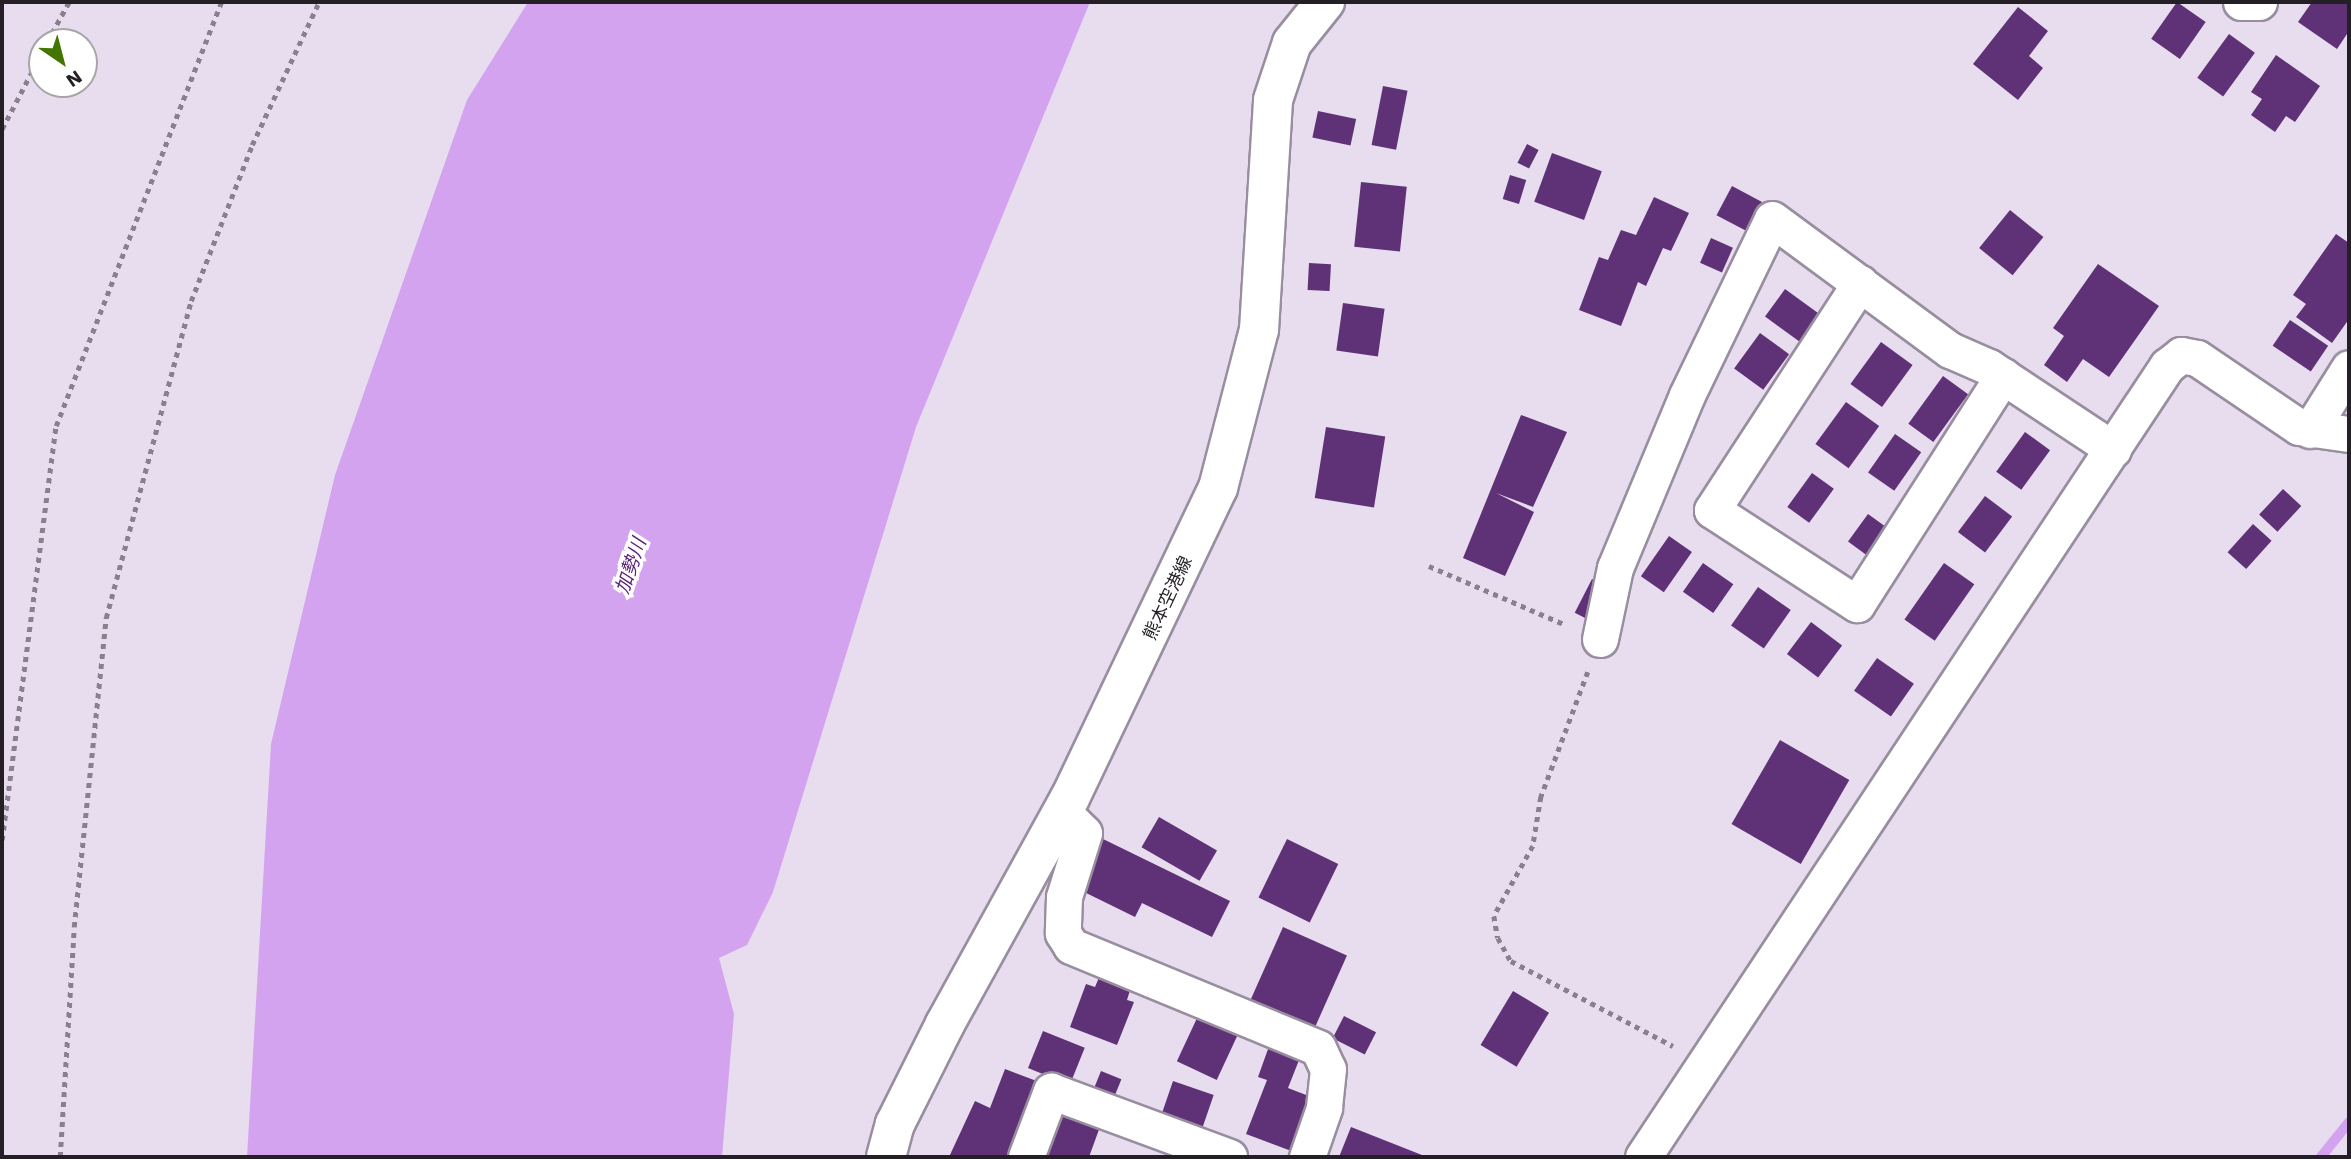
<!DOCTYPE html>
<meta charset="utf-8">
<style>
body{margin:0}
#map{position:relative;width:2351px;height:1159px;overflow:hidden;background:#e8ddef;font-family:"Work Sans","Noto Sans JP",sans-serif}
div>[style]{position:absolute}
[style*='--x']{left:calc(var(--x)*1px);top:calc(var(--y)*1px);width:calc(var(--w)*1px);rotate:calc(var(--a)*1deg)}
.water>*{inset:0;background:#d4a3f0}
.stream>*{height:10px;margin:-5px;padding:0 5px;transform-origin:5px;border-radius:5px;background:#d4a3f0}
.building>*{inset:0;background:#5f3176;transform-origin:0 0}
.path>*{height:4.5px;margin-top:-2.25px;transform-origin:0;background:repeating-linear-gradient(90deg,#88818d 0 5px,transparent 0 10px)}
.roads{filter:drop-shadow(2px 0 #988e9f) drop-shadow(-2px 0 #988e9f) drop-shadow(0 2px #988e9f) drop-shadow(0 -2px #988e9f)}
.minor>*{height:35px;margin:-17.5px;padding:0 17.5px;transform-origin:17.5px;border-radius:17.5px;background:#fff}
.secondary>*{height:38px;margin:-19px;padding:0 19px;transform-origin:19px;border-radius:19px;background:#fff}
span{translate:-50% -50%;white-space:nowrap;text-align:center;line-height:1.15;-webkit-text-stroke:7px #fff;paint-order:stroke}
.street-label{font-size:18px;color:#231f25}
.water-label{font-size:19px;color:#5e217b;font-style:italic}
.frame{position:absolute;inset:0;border:4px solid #231f25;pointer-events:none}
.north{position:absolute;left:28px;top:28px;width:70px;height:70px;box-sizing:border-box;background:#fff;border:2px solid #a7a5a8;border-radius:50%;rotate:145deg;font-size:19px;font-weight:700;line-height:28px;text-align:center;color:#231f25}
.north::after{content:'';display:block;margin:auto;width:24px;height:32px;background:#437600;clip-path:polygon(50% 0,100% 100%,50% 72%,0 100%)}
</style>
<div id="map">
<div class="water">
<i style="clip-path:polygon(528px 2px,1090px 2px,916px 427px,773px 892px,747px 945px,719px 958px,734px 1014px,722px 1157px,247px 1157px,271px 744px,335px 475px,467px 100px)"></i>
</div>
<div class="stream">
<i style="--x:2321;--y:1157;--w:45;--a:-51.3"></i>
</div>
<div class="building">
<i style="left:2177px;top:2px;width:35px;height:45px;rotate:35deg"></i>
<i style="clip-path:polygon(2312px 2px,2349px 2px,2349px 31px,2337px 49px,2298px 22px)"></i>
<i style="clip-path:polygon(2018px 7px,2048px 31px,2029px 56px,2043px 68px,2018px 100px,1973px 64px)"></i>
<i style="left:2229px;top:34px;width:32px;height:54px;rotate:36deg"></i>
<i style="clip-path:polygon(2276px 55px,2320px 86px,2295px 122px,2286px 116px,2275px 132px,2251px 115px,2262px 99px,2251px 92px)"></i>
<i style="left:1383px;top:86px;width:25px;height:60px;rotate:11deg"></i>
<i style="left:1318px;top:111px;width:39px;height:27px;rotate:12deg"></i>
<i style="left:1527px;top:144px;width:13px;height:21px;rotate:27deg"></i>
<i style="left:1552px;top:153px;width:53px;height:52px;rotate:20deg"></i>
<i style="left:1510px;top:175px;width:17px;height:25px;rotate:17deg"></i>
<i style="left:1361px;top:182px;width:46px;height:65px;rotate:6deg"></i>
<i style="left:1732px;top:186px;width:34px;height:33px;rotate:28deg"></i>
<i style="clip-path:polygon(1654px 197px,1689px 213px,1671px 251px,1663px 248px,1646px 286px,1638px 282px,1621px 326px,1579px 310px,1599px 257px,1608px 260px,1621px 230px,1636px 235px)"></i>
<i style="left:2010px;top:210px;width:43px;height:49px;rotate:39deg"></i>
<i style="clip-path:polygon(2336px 234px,2349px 243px,2349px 319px,2332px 343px,2296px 317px,2306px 304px,2293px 295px)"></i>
<i style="left:1711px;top:238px;width:24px;height:27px;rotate:24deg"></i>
<i style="left:1309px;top:263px;width:22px;height:27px;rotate:3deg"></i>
<i style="clip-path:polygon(2098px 264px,2159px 306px,2109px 377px,2083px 359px,2067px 382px,2044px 365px,2064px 336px,2053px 328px)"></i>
<i style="left:1785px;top:289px;width:51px;height:34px;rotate:36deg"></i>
<i style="left:1343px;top:303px;width:42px;height:48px;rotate:8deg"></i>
<i style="left:2290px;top:320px;width:46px;height:31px;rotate:34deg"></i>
<i style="left:1760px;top:333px;width:36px;height:44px;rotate:36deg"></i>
<i style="left:1881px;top:342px;width:39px;height:52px;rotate:36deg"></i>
<i style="left:1943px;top:376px;width:31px;height:59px;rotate:36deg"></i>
<i style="left:1846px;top:402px;width:41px;height:52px;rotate:36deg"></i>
<i style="clip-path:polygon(1521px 415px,1567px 432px,1533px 507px,1496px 493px,1534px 512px,1505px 576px,1463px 558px)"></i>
<i style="left:1326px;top:427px;width:60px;height:72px;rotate:9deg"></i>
<i style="left:2025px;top:432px;width:31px;height:49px;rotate:36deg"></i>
<i style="left:1895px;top:434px;width:32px;height:47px;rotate:35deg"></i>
<i style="left:1812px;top:473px;width:27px;height:42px;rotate:36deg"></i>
<i style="left:2283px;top:489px;width:25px;height:35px;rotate:43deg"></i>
<i style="left:1985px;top:496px;width:34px;height:45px;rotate:37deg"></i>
<i style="left:1868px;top:514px;width:27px;height:34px;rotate:36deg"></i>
<i style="left:2253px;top:524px;width:25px;height:38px;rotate:42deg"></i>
<i style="left:1669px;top:536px;width:28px;height:49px;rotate:35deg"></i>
<i style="left:1703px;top:563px;width:37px;height:35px;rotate:35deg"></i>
<i style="left:1944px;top:563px;width:37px;height:69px;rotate:35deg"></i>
<i style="left:1592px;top:579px;width:16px;height:38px;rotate:27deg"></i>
<i style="left:1758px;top:587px;width:40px;height:47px;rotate:35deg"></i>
<i style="left:1811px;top:622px;width:39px;height:40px;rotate:37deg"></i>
<i style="left:1877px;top:658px;width:45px;height:40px;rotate:35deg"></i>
<i style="left:1780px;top:740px;width:80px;height:97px;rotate:30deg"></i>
<i style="left:1159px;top:817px;width:67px;height:35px;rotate:30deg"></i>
<i style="clip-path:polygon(1101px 838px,1230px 901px,1212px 937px,1142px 903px,1135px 917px,1076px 888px)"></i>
<i style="left:1287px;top:839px;width:57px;height:65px;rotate:26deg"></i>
<i style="left:1283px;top:927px;width:70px;height:81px;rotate:24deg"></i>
<i style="clip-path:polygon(1100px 975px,1131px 987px,1127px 1000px,1134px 1002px,1117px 1045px,1070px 1027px,1086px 984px,1095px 987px)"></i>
<i style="left:1513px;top:991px;width:42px;height:63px;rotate:31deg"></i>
<i style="left:1198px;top:1016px;width:44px;height:50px;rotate:25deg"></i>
<i style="left:1344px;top:1016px;width:36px;height:25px;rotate:27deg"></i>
<i style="left:1043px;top:1031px;width:45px;height:40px;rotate:22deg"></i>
<i style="clip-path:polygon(1272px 1038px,1303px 1050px,1288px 1088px,1314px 1098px,1294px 1152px,1246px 1134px,1267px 1080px,1258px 1077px)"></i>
<i style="clip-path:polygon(1005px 1069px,1042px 1083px,1012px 1157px,949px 1157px,975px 1101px,990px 1108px)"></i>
<i style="left:1101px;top:1071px;width:22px;height:27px;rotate:22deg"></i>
<i style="left:1173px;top:1081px;width:43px;height:43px;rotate:19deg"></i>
<i style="clip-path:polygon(1058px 1108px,1101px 1124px,1089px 1157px,1040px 1157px)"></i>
<i style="clip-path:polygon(1351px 1127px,1427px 1157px,1339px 1157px)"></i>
</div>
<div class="path">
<i style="--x:47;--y:42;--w:46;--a:-61.2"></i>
<i style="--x:2;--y:129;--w:87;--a:-62.5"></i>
<i style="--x:1429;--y:566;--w:149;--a:23.3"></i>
<i style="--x:1588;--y:672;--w:134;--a:110.6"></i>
<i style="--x:1541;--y:797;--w:50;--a:99.3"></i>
<i style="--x:1533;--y:846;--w:80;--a:119.1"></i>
<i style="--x:1494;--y:916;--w:22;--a:80"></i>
<i style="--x:1498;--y:938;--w:26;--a:61"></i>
<i style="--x:1511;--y:961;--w:183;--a:27.7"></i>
<i style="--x:2;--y:840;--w:418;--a:-82.6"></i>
<i style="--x:56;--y:426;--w:455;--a:-68.7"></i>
<i style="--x:60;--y:1157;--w:230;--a:-86.5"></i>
<i style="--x:74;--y:927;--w:311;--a:-84.1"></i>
<i style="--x:106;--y:618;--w:328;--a:-75"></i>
<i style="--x:191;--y:301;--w:168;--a:-68.6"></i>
<i style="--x:252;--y:145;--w:158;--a:-64.9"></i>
</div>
<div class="roads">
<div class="minor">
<i style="--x:2241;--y:2;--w:18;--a:0"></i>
<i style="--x:1860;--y:283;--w:271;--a:123.1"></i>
<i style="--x:1712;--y:510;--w:173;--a:33"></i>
<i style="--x:1857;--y:604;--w:271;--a:-57.4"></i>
<i style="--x:2310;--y:430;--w:73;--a:-57.8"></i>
<i style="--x:1600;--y:639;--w:73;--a:-78.1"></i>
<i style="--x:1615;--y:568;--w:187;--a:-67.4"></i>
<i style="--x:1687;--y:395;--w:195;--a:-64.2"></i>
<i style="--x:1772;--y:219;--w:221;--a:36.4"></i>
<i style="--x:1950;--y:350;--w:43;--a:23.6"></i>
<i style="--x:1989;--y:367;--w:149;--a:33.5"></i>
<i style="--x:1062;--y:811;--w:31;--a:45"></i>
<i style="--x:1084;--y:833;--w:67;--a:107.4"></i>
<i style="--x:1064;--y:897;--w:36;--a:92"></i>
<i style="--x:1063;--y:933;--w:15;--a:58"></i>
<i style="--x:1071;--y:946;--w:267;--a:22.4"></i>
<i style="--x:1318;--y:1048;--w:23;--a:65"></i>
<i style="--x:1328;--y:1069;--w:39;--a:96"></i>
<i style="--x:1324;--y:1108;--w:52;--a:109.1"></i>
<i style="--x:1026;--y:1157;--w:71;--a:-69.3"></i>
<i style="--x:1051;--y:1091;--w:190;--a:20.3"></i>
<i style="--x:1643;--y:1157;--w:949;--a:-56.48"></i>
<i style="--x:2167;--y:366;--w:18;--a:-38"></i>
<i style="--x:2181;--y:355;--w:16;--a:11"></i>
<i style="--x:2197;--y:358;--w:123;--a:34.1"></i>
<i style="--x:2299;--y:427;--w:50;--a:8"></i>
</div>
<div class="secondary">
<i style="--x:886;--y:1157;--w:34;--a:-75"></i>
<i style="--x:895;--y:1124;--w:112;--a:-63.4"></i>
<i style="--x:945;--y:1024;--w:258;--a:-61.1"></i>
<i style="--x:1070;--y:798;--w:344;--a:-64.5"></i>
<i style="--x:1218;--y:488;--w:163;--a:-75.5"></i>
<i style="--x:1259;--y:330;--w:230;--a:-86.5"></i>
<i style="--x:1273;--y:100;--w:60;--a:-71.6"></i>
<i style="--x:1292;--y:43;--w:53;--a:-51.2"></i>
</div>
</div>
<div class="street-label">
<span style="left:1168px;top:598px;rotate:-65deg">熊本空港線</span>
</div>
<div class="water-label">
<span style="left:631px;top:566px;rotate:-71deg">加勢川</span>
</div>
<div class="frame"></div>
<div class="north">N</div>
</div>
